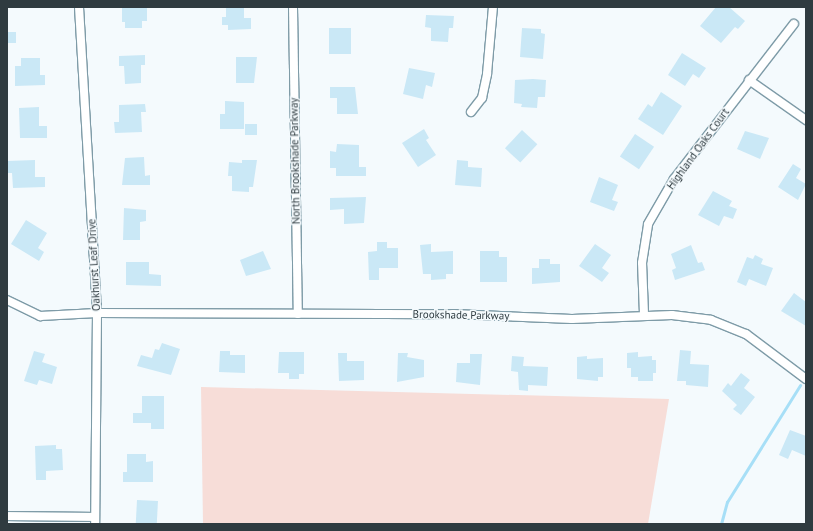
<!DOCTYPE html>
<style>
body{margin:0}
#map{position:relative;width:813px;height:531px;overflow:hidden;background:#f4fafd;font-family:"PT Sans",sans-serif}
div>[style]{position:absolute}
[style*='--x']{left:calc(var(--x)*1px);top:calc(var(--y)*1px);width:calc(var(--w)*1px);rotate:calc(var(--a)*1deg)}
.green>*{inset:0;background:#f7ddd8}
.stream>*{height:3px;margin:-1.5px;padding:0 1.5px;transform-origin:1.5px;border-radius:1.5px;background:#a7dff7}
.building>*{inset:0;background:#cae8f6;transform-origin:0 0}
.roads{filter:drop-shadow(1px 0 #7e9ba7) drop-shadow(-1px 0 #7e9ba7) drop-shadow(0 1px #7e9ba7) drop-shadow(0 -1px #7e9ba7)}
.street>*{height:8px;margin:-4px;padding:0 4px;transform-origin:4px;border-radius:4px;background:#fff}
span{translate:-50% -50%;white-space:nowrap;text-align:center;line-height:1.15;-webkit-text-stroke:3px #f4fafd;paint-order:stroke}
.street-label{font-size:11px;color:#2f3b40}
.frame{position:absolute;inset:0;border:8px solid #2f3b40;pointer-events:none}
</style>
<div id="map">
<div class="green">
<i style="clip-path:polygon(201px 387px,202px 387px,669px 399px,648px 524px,203px 524px)"></i>
</div>
<div class="stream">
<i style="--x:721;--y:524;--w:23;--a:-75"></i>
<i style="--x:727;--y:502;--w:138;--a:-58"></i>
</div>
<div class="building">
<i style="clip-path:polygon(122px 7px,147px 7px,147px 21px,142px 21px,142px 28px,125px 28px,125px 22px,122px 22px)"></i>
<i style="clip-path:polygon(226px 7px,244px 7px,244px 18px,251px 18px,251px 29px,228px 30px,228px 25px,222px 25px,222px 17px,226px 17px)"></i>
<i style="clip-path:polygon(716px 7px,729px 7px,745px 21px,738px 29px,735px 27px,721px 43px,700px 26px)"></i>
<i style="clip-path:polygon(426px 15px,454px 16px,453px 28px,449px 28px,448px 42px,431px 41px,431px 28px,425px 27px)"></i>
<i style="left:329px;top:28px;width:22px;height:26px"></i>
<i style="clip-path:polygon(522px 28px,541px 29px,541px 33px,545px 34px,543px 59px,520px 57px)"></i>
<i style="left:7px;top:32px;width:9px;height:11px"></i>
<i style="clip-path:polygon(682px 53px,706px 68px,699px 78px,693px 74px,685px 86px,668px 75px)"></i>
<i style="clip-path:polygon(145px 55px,145px 65px,141px 65px,141px 83px,125px 84px,124px 66px,119px 66px,119px 56px)"></i>
<i style="clip-path:polygon(236px 57px,257px 57px,254px 83px,236px 83px)"></i>
<i style="clip-path:polygon(21px 58px,40px 58px,40px 75px,45px 75px,45px 85px,15px 86px,15px 66px,21px 66px)"></i>
<i style="clip-path:polygon(409px 68px,435px 73px,432px 87px,426px 85px,423px 99px,403px 94px)"></i>
<i style="clip-path:polygon(533px 79px,546px 80px,545px 97px,538px 97px,537px 108px,521px 107px,522px 104px,514px 103px,515px 80px)"></i>
<i style="clip-path:polygon(330px 87px,355px 87px,358px 114px,337px 114px,337px 98px,330px 98px)"></i>
<i style="clip-path:polygon(661px 92px,682px 106px,663px 135px,638px 119px,648px 104px,652px 107px)"></i>
<i style="clip-path:polygon(225px 101px,244px 102px,244px 129px,220px 129px,220px 114px,225px 114px)"></i>
<i style="clip-path:polygon(145px 104px,146px 112px,141px 112px,142px 132px,115px 133px,114px 122px,119px 122px,119px 105px)"></i>
<i style="clip-path:polygon(39px 107px,39px 126px,47px 126px,47px 138px,20px 138px,19px 108px)"></i>
<i style="left:245px;top:124px;width:12px;height:11px"></i>
<i style="clip-path:polygon(424px 129px,429px 138px,426px 140px,436px 155px,418px 167px,402px 143px)"></i>
<i style="left:522px;top:130px;width:21px;height:25px;rotate:43deg"></i>
<i style="clip-path:polygon(745px 131px,769px 138px,760px 159px,737px 149px)"></i>
<i style="left:635px;top:134px;width:23px;height:27px;rotate:34deg"></i>
<i style="clip-path:polygon(337px 144px,359px 145px,359px 167px,366px 167px,366px 176px,336px 176px,336px 168px,330px 168px,330px 151px,336px 152px)"></i>
<i style="clip-path:polygon(144px 157px,145px 176px,150px 175px,150px 185px,122px 185px,125px 158px)"></i>
<i style="clip-path:polygon(35px 160px,35px 177px,45px 177px,45px 187px,13px 188px,12px 173px,7px 173px,7px 161px)"></i>
<i style="clip-path:polygon(242px 160px,257px 160px,253px 187px,249px 187px,249px 192px,232px 191px,232px 176px,228px 176px,229px 162px,242px 163px)"></i>
<i style="clip-path:polygon(457px 160px,468px 161px,468px 167px,482px 168px,481px 187px,455px 185px)"></i>
<i style="clip-path:polygon(793px 164px,801px 169px,796px 178px,806px 184px,798px 200px,778px 187px)"></i>
<i style="clip-path:polygon(599px 177px,618px 185px,612px 200px,618px 202px,614px 211px,590px 202px)"></i>
<i style="clip-path:polygon(713px 191px,732px 201px,729px 206px,737px 209px,733px 219px,724px 216px,719px 226px,698px 215px)"></i>
<i style="clip-path:polygon(366px 197px,364px 223px,344px 224px,344px 209px,330px 210px,330px 198px)"></i>
<i style="clip-path:polygon(124px 208px,146px 210px,146px 221px,140px 222px,140px 240px,123px 240px)"></i>
<i style="clip-path:polygon(26px 220px,47px 233px,38px 248px,44px 252px,39px 261px,11px 244px)"></i>
<i style="clip-path:polygon(377px 242px,387px 242px,387px 248px,398px 248px,398px 268px,379px 268px,379px 280px,369px 280px,368px 252px,377px 251px)"></i>
<i style="clip-path:polygon(431px 244px,431px 252px,453px 251px,453px 274px,446px 274px,446px 279px,431px 280px,431px 274px,423px 274px,420px 245px)"></i>
<i style="clip-path:polygon(595px 244px,611px 255px,602px 268px,609px 273px,602px 282px,579px 266px)"></i>
<i style="clip-path:polygon(691px 245px,698px 263px,702px 262px,705px 270px,675px 280px,672px 270px,676px 268px,671px 254px)"></i>
<i style="clip-path:polygon(263px 251px,271px 269px,246px 276px,240px 260px)"></i>
<i style="clip-path:polygon(480px 251px,499px 251px,499px 257px,507px 257px,507px 282px,480px 282px)"></i>
<i style="clip-path:polygon(755px 255px,763px 259px,761px 264px,773px 268px,766px 286px,749px 279px,746px 286px,737px 282px,747px 257px,753px 259px)"></i>
<i style="clip-path:polygon(539px 259px,550px 259px,550px 264px,560px 264px,560px 282px,532px 284px,532px 268px,539px 268px)"></i>
<i style="clip-path:polygon(126px 262px,149px 262px,149px 274px,161px 275px,161px 286px,126px 285px)"></i>
<i style="clip-path:polygon(794px 293px,806px 302px,806px 326px,781px 311px)"></i>
<i style="clip-path:polygon(162px 343px,180px 349px,171px 375px,137px 366px,141px 355px,152px 358px,155px 349px,159px 350px)"></i>
<i style="clip-path:polygon(680px 350px,691px 351px,690px 364px,709px 365px,708px 387px,686px 385px,686px 381px,677px 381px)"></i>
<i style="clip-path:polygon(34px 351px,45px 354px,42px 362px,57px 367px,52px 384px,39px 380px,37px 385px,24px 381px)"></i>
<i style="clip-path:polygon(220px 351px,230px 351px,230px 355px,245px 355px,245px 373px,219px 372px)"></i>
<i style="clip-path:polygon(279px 352px,304px 352px,304px 374px,299px 374px,299px 379px,289px 379px,289px 373px,278px 373px)"></i>
<i style="clip-path:polygon(638px 352px,638px 357px,652px 356px,652px 360px,656px 360px,656px 373px,653px 373px,653px 381px,638px 381px,638px 377px,631px 377px,631px 368px,627px 368px,627px 353px)"></i>
<i style="clip-path:polygon(338px 353px,347px 353px,347px 361px,364px 361px,364px 380px,339px 381px)"></i>
<i style="clip-path:polygon(398px 353px,408px 353px,407px 357px,424px 360px,424px 377px,397px 382px)"></i>
<i style="clip-path:polygon(470px 354px,482px 354px,480px 385px,456px 382px,457px 363px,470px 363px)"></i>
<i style="clip-path:polygon(512px 356px,524px 357px,523px 366px,548px 367px,547px 386px,528px 385px,528px 391px,519px 390px,518px 372px,511px 371px)"></i>
<i style="clip-path:polygon(587px 356px,587px 359px,603px 358px,603px 377px,598px 377px,598px 381px,577px 379px,577px 357px)"></i>
<i style="clip-path:polygon(741px 373px,750px 380px,744px 388px,755px 397px,741px 415px,733px 409px,737px 405px,722px 391px,728px 383px,731px 386px)"></i>
<i style="clip-path:polygon(142px 396px,164px 396px,164px 429px,151px 429px,151px 423px,133px 423px,133px 413px,142px 413px)"></i>
<i style="clip-path:polygon(790px 430px,806px 436px,806px 456px,792px 450px,788px 459px,779px 455px)"></i>
<i style="clip-path:polygon(56px 445px,56px 449px,62px 449px,63px 470px,46px 471px,46px 480px,36px 480px,35px 446px)"></i>
<i style="clip-path:polygon(127px 454px,146px 454px,146px 462px,153px 461px,153px 482px,123px 482px,123px 472px,127px 472px)"></i>
<i style="left:137px;top:500px;width:21px;height:24px;rotate:3deg"></i>
</div>
<div class="roads">
<div class="street">
<i style="--x:79;--y:7;--w:307;--a:86.6"></i>
<i style="--x:97;--y:313;--w:211;--a:90.5"></i>
<i style="--x:293;--y:7;--w:307;--a:89.1"></i>
<i style="--x:749;--y:80;--w:70;--a:35.1"></i>
<i style="--x:471;--y:112;--w:18;--a:-52"></i>
<i style="--x:482;--y:98;--w:25;--a:-78"></i>
<i style="--x:487;--y:74;--w:67;--a:-84.9"></i>
<i style="--x:7;--y:300;--w:37;--a:26"></i>
<i style="--x:40;--y:316;--w:57;--a:-3"></i>
<i style="--x:97;--y:313;--w:356;--a:0.2"></i>
<i style="--x:453;--y:314;--w:119;--a:2.4"></i>
<i style="--x:572;--y:319;--w:100;--a:-2.3"></i>
<i style="--x:672;--y:315;--w:39;--a:7"></i>
<i style="--x:711;--y:320;--w:38;--a:22"></i>
<i style="--x:746;--y:334;--w:75;--a:36.9"></i>
<i style="--x:644;--y:314;--w:51;--a:-92.2"></i>
<i style="--x:642;--y:263;--w:39;--a:-81"></i>
<i style="--x:648;--y:224;--w:52;--a:-60"></i>
<i style="--x:674;--y:179;--w:196;--a:-52.3"></i>
<i style="--x:7;--y:516;--w:88;--a:0.7"></i>
</div>
</div>
<div class="street-label">
<span style="left:698px;top:149px;rotate:-54deg">Highland Oaks Court</span>
<span style="left:295px;top:161px;rotate:-91deg">North Brookshade Parkway</span>
<span style="left:94px;top:265px;rotate:-93deg">Oakhurst Leaf Drive</span>
<span style="left:461px;top:315px;rotate:1deg">Brookshade Parkway</span>
</div>
<div class="frame"></div>
</div>
